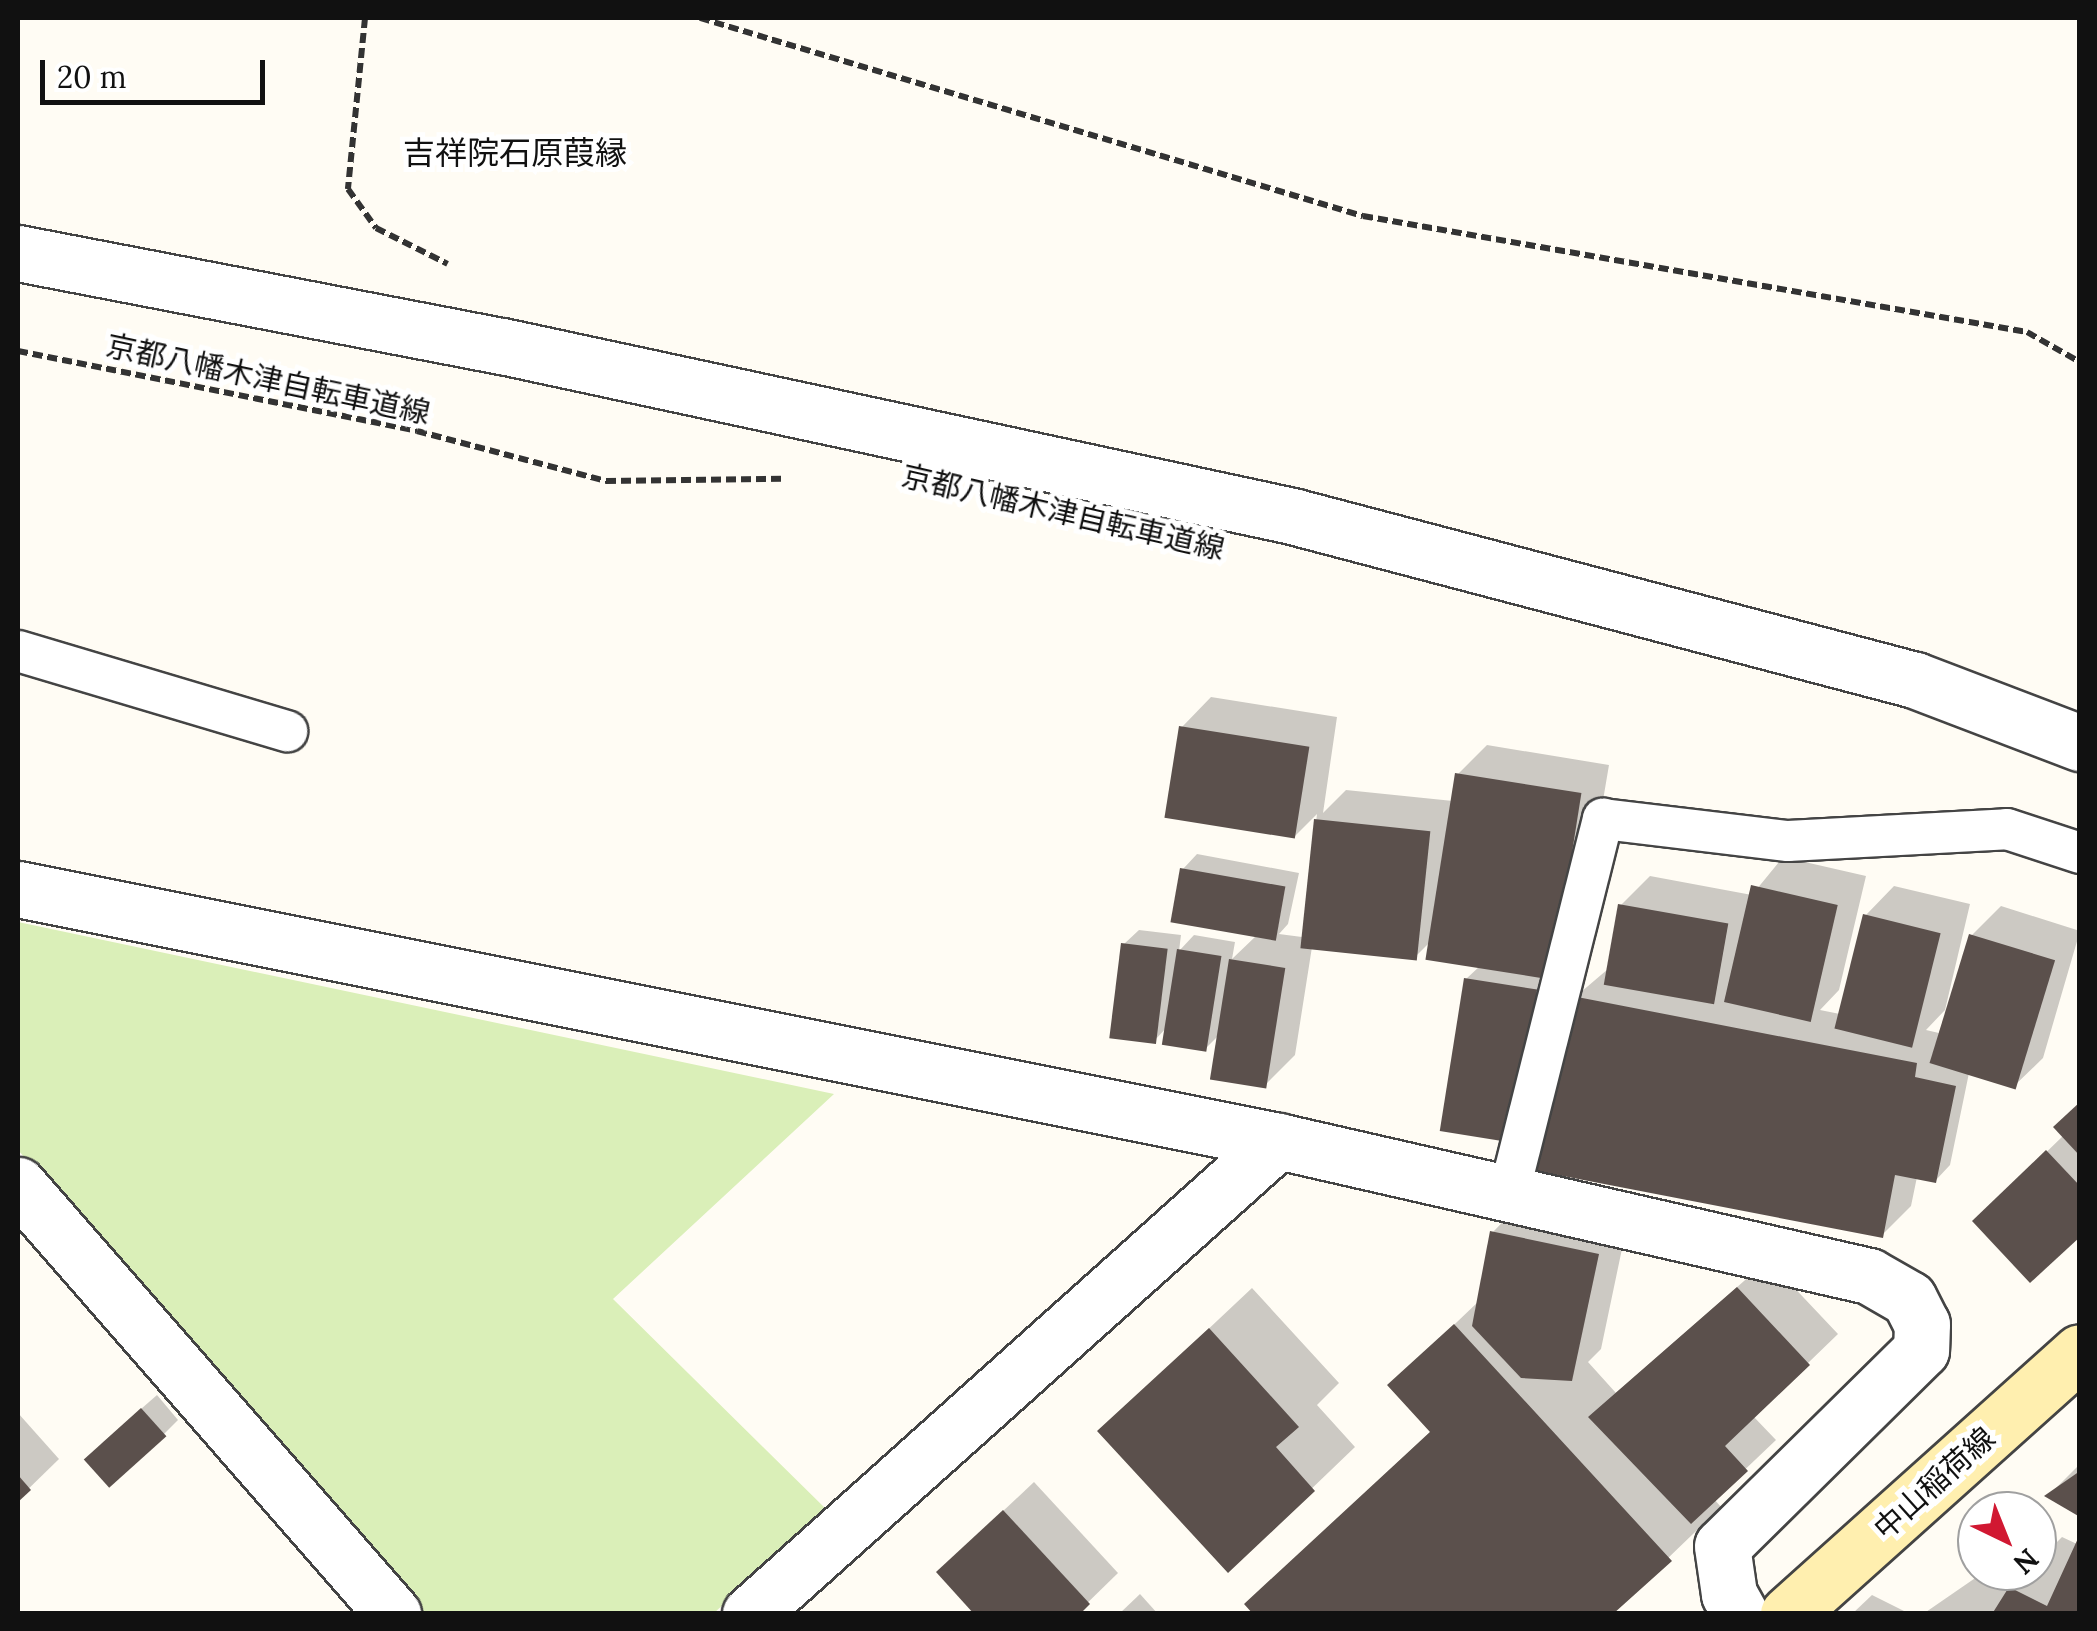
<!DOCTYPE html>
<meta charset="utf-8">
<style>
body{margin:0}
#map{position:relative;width:2097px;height:1631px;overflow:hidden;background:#fffcf4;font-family:Lora,"Noto Sans JP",serif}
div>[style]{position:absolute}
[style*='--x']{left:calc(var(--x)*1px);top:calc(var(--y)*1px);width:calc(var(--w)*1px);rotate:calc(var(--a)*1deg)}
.green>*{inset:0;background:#daefb8}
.shadow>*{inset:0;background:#0003}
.building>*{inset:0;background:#5b504c;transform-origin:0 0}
.path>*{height:6px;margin-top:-3px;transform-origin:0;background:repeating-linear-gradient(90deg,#333 0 10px,transparent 0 15px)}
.roads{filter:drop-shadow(2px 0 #444) drop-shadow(-2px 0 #444) drop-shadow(0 2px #444) drop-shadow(0 -2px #444)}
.service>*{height:40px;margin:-20px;padding:0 20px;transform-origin:20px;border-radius:20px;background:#fff}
.minor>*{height:55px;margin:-27.5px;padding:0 27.5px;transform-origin:27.5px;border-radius:27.5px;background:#fff}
.secondary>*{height:55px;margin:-27.5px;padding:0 27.5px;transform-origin:27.5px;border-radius:27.5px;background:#ffefaf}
span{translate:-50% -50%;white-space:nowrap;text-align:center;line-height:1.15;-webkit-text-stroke:10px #fff;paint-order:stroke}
.street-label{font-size:30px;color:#111}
.neighbourhood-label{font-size:32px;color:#111}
.frame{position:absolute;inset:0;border:20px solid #111;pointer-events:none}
.north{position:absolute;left:1957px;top:1491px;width:100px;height:100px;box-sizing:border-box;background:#fff;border:2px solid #a0a0a0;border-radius:50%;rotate:137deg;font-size:28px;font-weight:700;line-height:40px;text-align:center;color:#111}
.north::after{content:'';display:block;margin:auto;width:35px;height:45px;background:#d11832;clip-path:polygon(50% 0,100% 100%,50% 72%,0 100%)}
.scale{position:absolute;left:40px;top:60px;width:225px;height:45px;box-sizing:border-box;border:5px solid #111;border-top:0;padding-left:12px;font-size:30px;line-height:35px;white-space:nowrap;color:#111;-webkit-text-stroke:8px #fff;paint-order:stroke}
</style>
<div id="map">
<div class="green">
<i style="clip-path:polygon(18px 922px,834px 1094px,613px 1299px,827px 1510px,714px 1613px,424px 1613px,18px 1150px)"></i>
</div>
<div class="shadow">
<i style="clip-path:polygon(1211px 697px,1337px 717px,1323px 813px,1346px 790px,1453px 801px,1457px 775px,1487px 745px,1609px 765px,1578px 948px,1540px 1111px,1466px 979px,1480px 966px,1429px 943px,1414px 958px,1312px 947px,1295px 1055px,1265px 1085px,1221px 1033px,1206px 1048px,1169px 1025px,1154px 1041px,1124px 944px,1139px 930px,1181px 935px,1179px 951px,1194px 935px,1235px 942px,1232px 959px,1256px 936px,1183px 869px,1197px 854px,1299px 873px,1288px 924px,1279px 934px,1302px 937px,1317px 814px,1294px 837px,1182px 727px)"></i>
<i style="clip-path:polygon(1783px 857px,1866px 876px,1839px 990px,1820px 1010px,1840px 1014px,1865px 916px,1894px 886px,1970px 904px,1945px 1010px,1926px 1030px,1939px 1033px,1972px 935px,2001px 906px,2080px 931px,2043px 1058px,2013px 1087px,1969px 1073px,1950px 1165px,1936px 1180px,1917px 1177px,1911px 1206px,1882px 1235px,1574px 998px,1608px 969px,1620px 906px,1650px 876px,1752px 895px)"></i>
<i style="clip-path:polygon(2080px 1104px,2080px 1233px,2005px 1192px,2064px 1135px)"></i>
<i style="clip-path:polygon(1522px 1202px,1627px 1225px,1601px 1349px,1588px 1362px,1616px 1393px,1768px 1260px,1838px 1334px,1753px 1416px,1776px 1440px,1714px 1499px,1721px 1507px,1610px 1614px,1247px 1604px,1432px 1430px,1390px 1386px,1480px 1300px,1493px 1232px)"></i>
<i style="clip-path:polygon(1252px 1288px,1339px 1383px,1317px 1405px,1355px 1447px,1228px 1569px,1100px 1431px)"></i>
<i style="clip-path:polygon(157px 1395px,178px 1420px,164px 1434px,101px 1444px)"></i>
<i style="clip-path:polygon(18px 1413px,59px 1459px,18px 1499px)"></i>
<i style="clip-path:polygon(2080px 1464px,2080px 1514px,2049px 1495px)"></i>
<i style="clip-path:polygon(1034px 1482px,1118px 1573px,1076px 1614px,969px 1543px)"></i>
<i style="clip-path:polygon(2062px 1537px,2077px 1544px,2080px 1614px,1923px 1614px,1984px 1572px,2013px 1586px,2037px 1571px,2037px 1562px)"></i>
<i style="clip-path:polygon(1140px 1594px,1158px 1614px,1119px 1614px)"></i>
<i style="clip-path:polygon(1872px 1595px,1910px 1614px,1852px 1614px)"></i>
</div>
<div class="building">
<i style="left:1179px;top:726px;width:132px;height:93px;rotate:9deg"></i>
<i style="left:1455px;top:773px;width:128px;height:189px;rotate:9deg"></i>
<i style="left:1314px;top:819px;width:117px;height:130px;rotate:6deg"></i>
<i style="left:1180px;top:868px;width:107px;height:55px;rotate:10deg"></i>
<i style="left:1751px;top:885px;width:89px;height:120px;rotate:13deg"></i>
<i style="left:1618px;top:904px;width:112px;height:82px;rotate:10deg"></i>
<i style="left:1863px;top:914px;width:80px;height:118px;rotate:14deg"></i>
<i style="left:1969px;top:934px;width:90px;height:135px;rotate:17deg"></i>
<i style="left:1121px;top:943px;width:47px;height:96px;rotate:7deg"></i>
<i style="left:1177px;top:949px;width:45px;height:97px;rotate:9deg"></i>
<i style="left:1229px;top:959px;width:57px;height:122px;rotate:9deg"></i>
<i style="left:1464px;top:978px;width:74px;height:155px;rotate:9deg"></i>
<i style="clip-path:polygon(1572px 996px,1917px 1063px,1915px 1077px,1956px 1086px,1936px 1183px,1895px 1175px,1883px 1238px,1537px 1171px)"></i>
<i style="clip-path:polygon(2080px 1102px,2080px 1156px,2053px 1127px)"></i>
<i style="clip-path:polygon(2046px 1150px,2080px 1186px,2080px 1237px,2030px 1283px,1972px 1221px)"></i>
<i style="clip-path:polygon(1490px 1231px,1599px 1254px,1572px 1381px,1521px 1378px,1472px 1326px)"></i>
<i style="clip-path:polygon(1737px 1287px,1810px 1365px,1725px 1446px,1748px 1471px,1691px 1524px,1588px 1417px)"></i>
<i style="clip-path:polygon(1454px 1324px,1672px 1561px,1613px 1614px,1253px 1614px,1244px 1604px,1430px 1432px,1387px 1385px)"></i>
<i style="clip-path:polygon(1209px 1328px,1299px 1427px,1276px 1447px,1315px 1491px,1228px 1573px,1097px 1431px)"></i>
<i style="left:141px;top:1408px;width:38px;height:77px;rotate:48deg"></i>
<i style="clip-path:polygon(2080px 1471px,2080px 1517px,2044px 1496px)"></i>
<i style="clip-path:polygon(18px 1475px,31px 1490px,18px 1502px)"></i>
<i style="clip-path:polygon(1003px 1510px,1090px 1604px,1080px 1614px,974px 1614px,936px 1572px)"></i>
<i style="clip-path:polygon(2080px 1534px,2080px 1614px,1992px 1614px,2009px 1587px,2047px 1606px)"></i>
</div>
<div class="path">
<i style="--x:365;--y:18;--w:172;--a:95.7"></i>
<i style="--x:348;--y:189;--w:48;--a:54.3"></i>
<i style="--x:376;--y:228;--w:80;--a:26.6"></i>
<i style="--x:700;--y:18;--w:692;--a:16.63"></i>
<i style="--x:1363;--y:216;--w:674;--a:9.91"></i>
<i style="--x:2027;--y:332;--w:61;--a:29.5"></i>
<i style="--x:18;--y:351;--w:407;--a:11.3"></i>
<i style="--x:417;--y:431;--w:196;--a:14.8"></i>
<i style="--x:606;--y:481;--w:176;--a:-0.7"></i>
</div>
<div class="roads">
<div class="service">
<i style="--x:18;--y:651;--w:281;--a:16.6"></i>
<i style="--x:1509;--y:1193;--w:386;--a:-75.9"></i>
<i style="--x:1603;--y:819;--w:186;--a:6.8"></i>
<i style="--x:1788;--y:841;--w:219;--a:-3.1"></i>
<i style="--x:2007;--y:829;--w:77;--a:18.2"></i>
</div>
<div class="minor">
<i style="--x:18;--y:253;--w:493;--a:10.9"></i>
<i style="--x:502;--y:346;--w:808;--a:12.14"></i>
<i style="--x:1292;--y:516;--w:644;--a:14.75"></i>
<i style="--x:1915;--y:680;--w:177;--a:20.9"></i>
<i style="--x:18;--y:889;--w:1285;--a:11.31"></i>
<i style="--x:1278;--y:1141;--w:606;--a:12.87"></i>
<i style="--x:1869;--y:1276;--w:46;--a:29.9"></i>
<i style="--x:1909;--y:1299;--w:28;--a:63"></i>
<i style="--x:1922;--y:1324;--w:26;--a:92"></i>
<i style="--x:1921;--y:1350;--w:279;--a:135.4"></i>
<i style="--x:1722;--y:1546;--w:49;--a:81.7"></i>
<i style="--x:1729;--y:1594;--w:23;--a:61"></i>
<i style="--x:18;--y:1185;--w:570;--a:48.84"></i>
<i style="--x:750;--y:1614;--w:709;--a:-41.86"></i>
</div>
<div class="secondary">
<i style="--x:1788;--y:1614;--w:392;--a:-41.9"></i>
</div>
</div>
<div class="street-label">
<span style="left:268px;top:379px;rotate:12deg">京都八幡木津自転車道線</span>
<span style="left:1063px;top:512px;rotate:13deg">京都八幡木津自転車道線</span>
<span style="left:1934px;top:1483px;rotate:-42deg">中山稲荷線</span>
</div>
<div class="neighbourhood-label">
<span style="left:515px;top:153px">吉祥院石原葭縁</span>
</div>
<div class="frame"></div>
<div class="north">N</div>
<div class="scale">20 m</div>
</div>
